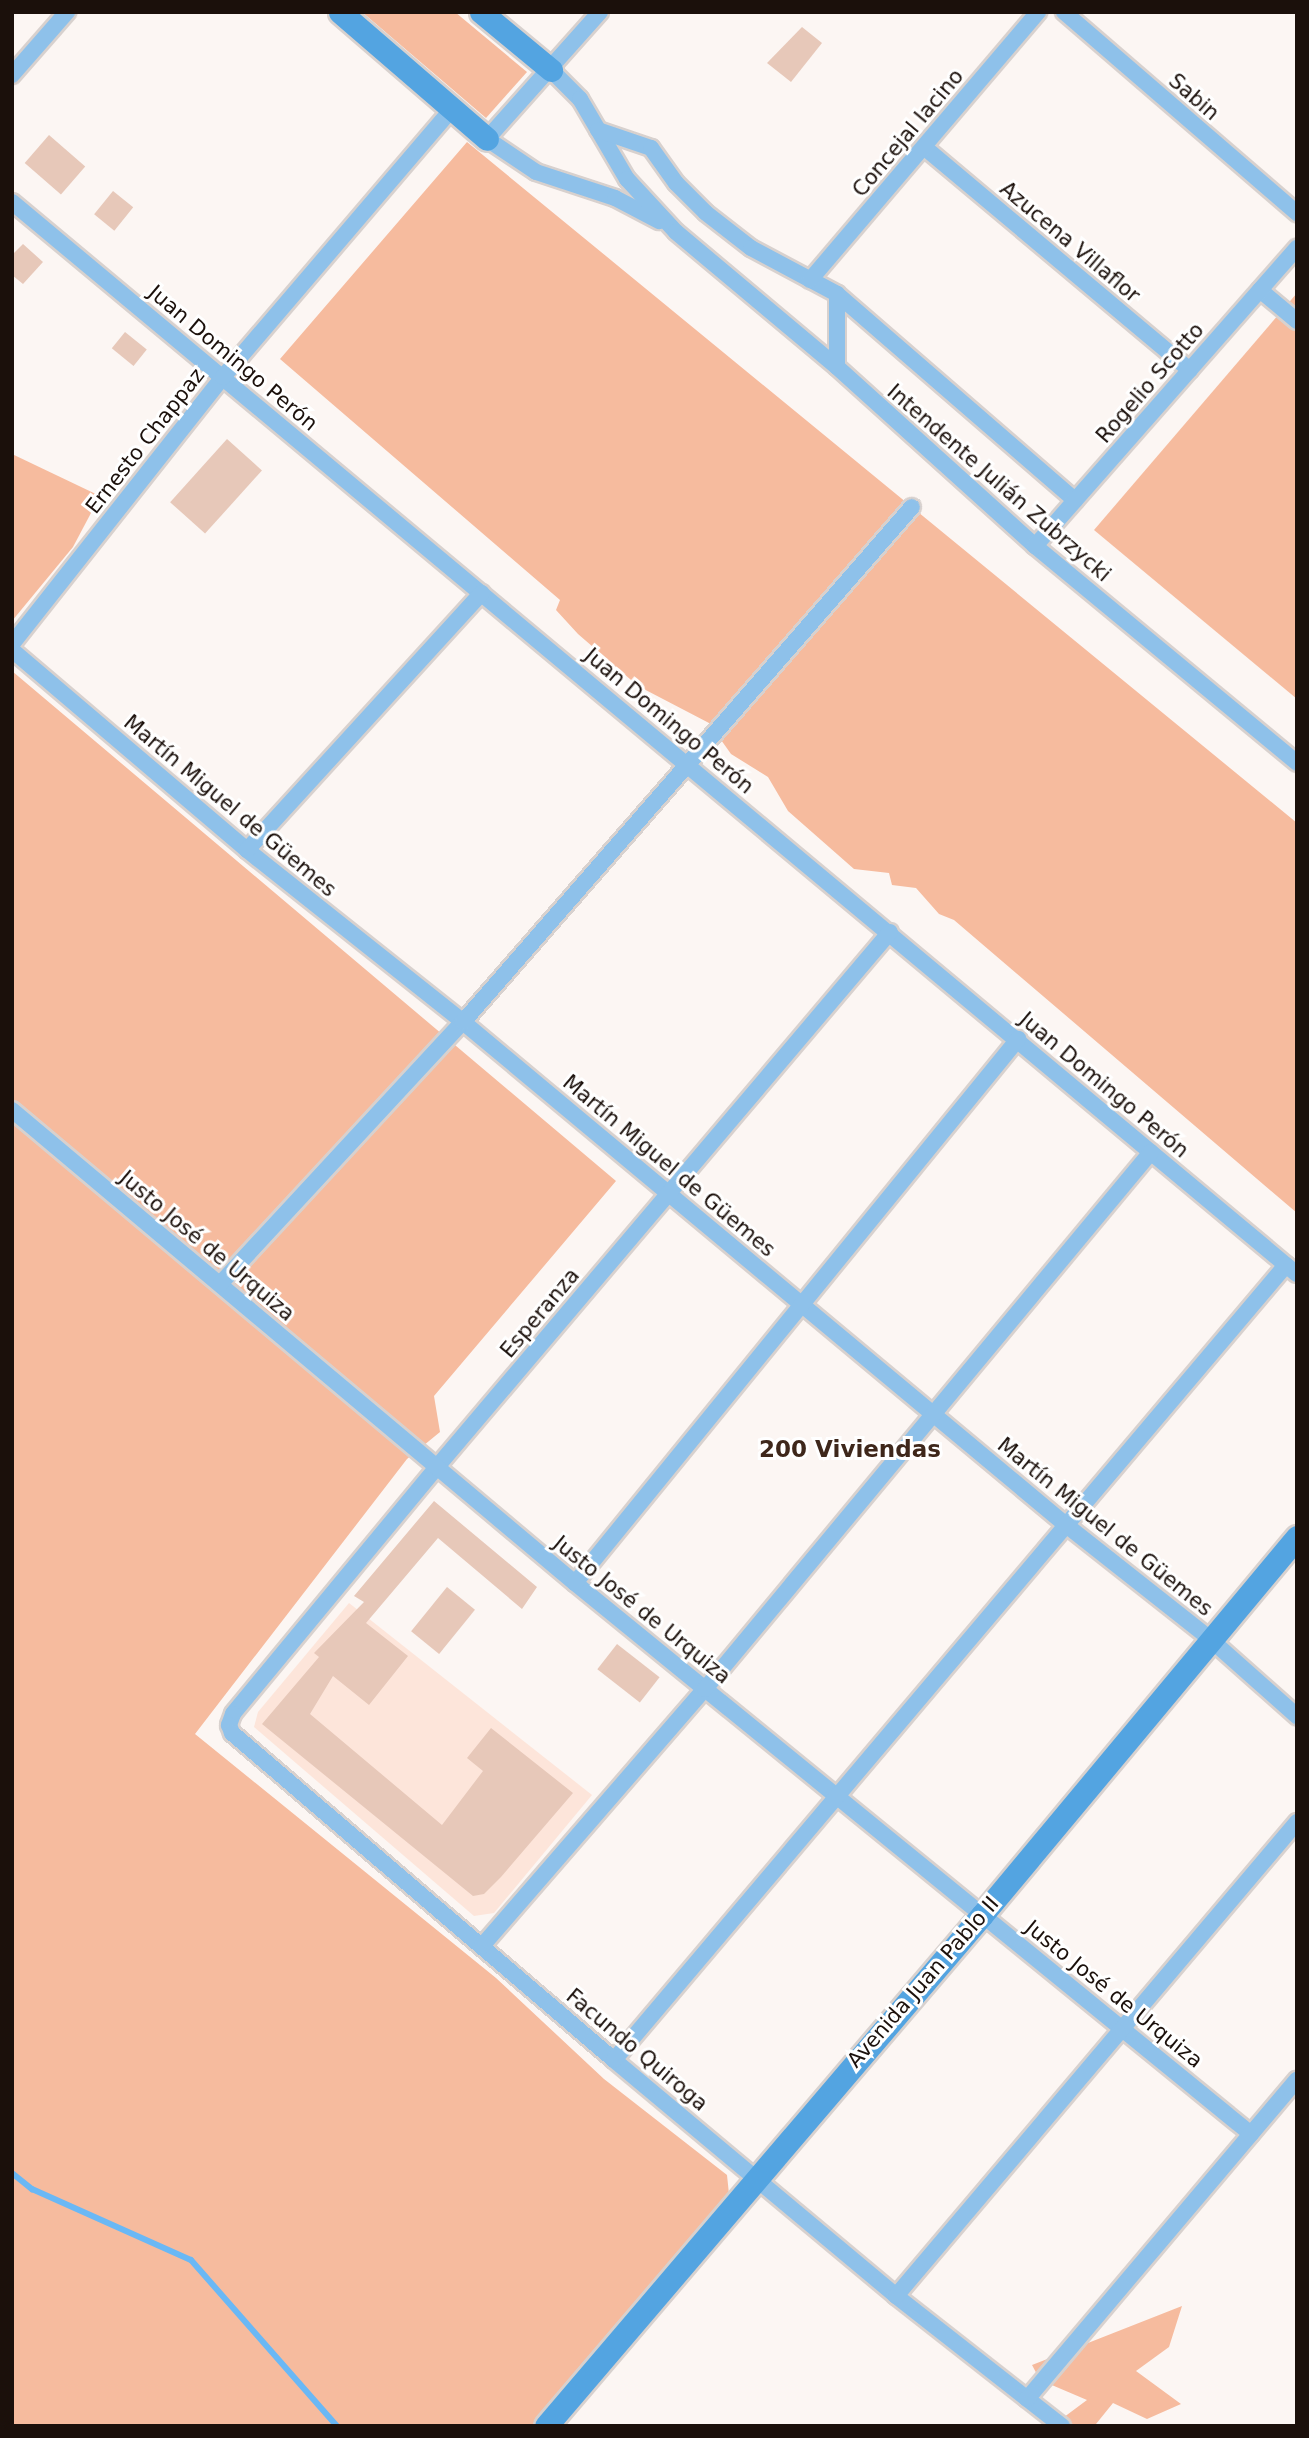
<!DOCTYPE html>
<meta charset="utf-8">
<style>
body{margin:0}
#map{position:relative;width:1309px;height:2438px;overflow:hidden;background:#fcf6f3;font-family:"DejaVu Sans",sans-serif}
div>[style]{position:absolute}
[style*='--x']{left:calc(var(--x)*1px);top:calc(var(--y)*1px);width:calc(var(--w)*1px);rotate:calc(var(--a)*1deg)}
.built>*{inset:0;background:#fde5da}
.green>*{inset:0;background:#f6bb9e}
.stream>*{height:6px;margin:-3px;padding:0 3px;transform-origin:3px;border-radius:3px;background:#6ab8f5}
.building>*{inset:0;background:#e7c8b9;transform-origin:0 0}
.roads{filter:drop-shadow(2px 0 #d8d1ce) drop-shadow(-2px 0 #d8d1ce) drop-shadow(0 2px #d8d1ce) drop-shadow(0 -2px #d8d1ce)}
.street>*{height:16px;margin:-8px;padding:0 8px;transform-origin:8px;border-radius:8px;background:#8ec1ea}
.secondary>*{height:23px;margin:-11.5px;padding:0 11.5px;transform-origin:11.5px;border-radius:11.5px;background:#53a4e1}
span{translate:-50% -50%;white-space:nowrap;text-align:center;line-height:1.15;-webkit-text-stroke:6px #fff;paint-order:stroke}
.street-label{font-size:21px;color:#1b100b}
.neighbourhood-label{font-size:23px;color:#3e271b;font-weight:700}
.frame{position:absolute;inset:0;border:14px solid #1b100b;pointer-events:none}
</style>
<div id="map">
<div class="built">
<i style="clip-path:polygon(349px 1603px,592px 1795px,494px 1913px,474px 1916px,254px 1727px,258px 1712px)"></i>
</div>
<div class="green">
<i style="clip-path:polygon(362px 12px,455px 12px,527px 72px,486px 118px)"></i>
<i style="clip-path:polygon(467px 142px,1297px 823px,1297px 1213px,954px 920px,939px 914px,916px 888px,892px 885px,889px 873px,854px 869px,788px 811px,768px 777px,731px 754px,709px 723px,638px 686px,578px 634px,556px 610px,560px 600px,280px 359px)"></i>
<i style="clip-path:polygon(1297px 293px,1297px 699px,1094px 530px)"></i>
<i style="clip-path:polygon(12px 454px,100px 496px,73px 547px,12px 621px)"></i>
<i style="clip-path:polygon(12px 671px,616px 1181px,434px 1396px,440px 1432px,407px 1459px,195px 1734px,496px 1978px,604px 2079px,727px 2175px,729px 2194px,532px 2426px,12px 2426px)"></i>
<i style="clip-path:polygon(1182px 2306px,1169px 2347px,1136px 2371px,1181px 2404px,1147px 2419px,1113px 2403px,1096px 2424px,1099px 2426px,1052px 2426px,1087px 2400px,1040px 2380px,1032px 2365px)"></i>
</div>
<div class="stream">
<i style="--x:12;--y:2173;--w:26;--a:39"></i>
<i style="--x:32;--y:2189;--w:174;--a:24.1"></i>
<i style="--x:191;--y:2260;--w:221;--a:48.7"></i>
</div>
<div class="building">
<i style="clip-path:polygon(802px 27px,822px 43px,791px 82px,767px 63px)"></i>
<i style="left:49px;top:135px;width:48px;height:37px;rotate:41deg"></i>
<i style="left:113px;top:191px;width:26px;height:30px;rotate:39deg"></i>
<i style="clip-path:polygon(23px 244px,43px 262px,23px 284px,12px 275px,12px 255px)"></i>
<i style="left:125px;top:332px;width:28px;height:21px;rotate:39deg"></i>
<i style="left:227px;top:439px;width:47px;height:85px;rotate:42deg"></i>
<i style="clip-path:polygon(434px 1501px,537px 1587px,522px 1609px,438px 1538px,366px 1623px,408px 1656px,369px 1705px,333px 1676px,310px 1714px,442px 1825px,483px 1771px,467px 1758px,491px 1728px,573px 1793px,501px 1877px,484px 1894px,473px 1896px,262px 1724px,319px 1657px,314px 1653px,364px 1602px,354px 1596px)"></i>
<i style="left:447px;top:1587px;width:36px;height:57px;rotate:39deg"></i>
<i style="left:617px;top:1644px;width:54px;height:32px;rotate:38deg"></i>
</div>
<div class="roads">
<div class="street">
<i style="--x:600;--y:12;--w:170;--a:131.7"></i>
<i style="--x:487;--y:139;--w:59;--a:34"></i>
<i style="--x:536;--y:172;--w:83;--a:18.2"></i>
<i style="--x:615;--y:198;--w:50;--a:27.6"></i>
<i style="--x:1064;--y:12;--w:308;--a:40.8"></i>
<i style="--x:551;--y:70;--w:41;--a:45"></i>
<i style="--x:580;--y:99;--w:93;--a:59.6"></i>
<i style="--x:627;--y:179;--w:72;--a:47.2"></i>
<i style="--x:676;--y:232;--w:210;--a:40"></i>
<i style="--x:837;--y:367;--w:267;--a:42.1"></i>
<i style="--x:1035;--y:546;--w:340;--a:39.6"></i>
<i style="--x:12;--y:75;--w:84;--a:-48.9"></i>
<i style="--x:598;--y:130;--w:56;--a:18.8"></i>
<i style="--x:651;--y:148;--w:43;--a:54.5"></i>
<i style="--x:676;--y:183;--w:42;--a:45"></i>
<i style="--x:706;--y:213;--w:57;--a:37.9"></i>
<i style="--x:751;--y:248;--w:98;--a:28.1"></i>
<i style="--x:837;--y:294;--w:315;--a:40.9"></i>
<i style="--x:924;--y:147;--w:347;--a:40"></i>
<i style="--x:12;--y:202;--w:1673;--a:39.84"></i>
<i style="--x:810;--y:280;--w:352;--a:-49.6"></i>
<i style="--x:1260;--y:290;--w:48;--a:40"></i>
<i style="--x:837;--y:294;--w:73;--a:90"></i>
<i style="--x:1035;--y:546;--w:397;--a:-48.7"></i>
<i style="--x:12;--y:644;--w:340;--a:-51.7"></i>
<i style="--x:223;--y:377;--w:353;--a:-49.5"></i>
<i style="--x:12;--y:650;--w:309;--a:40.4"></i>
<i style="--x:247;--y:850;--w:276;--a:38.5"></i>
<i style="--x:463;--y:1022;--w:785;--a:39.83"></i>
<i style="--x:1066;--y:1525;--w:182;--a:38.3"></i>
<i style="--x:1209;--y:1638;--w:118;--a:41.6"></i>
<i style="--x:247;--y:850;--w:348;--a:-47.6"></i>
<i style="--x:890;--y:932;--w:701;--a:130.26"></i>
<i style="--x:437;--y:1467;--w:320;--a:129.6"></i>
<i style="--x:233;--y:1714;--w:12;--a:110"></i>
<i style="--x:229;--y:1725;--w:9;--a:69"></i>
<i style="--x:232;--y:1733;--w:503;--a:40.56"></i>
<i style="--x:614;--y:2060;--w:368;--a:39.9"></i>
<i style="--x:896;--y:2296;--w:211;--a:38.1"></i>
<i style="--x:12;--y:1110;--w:735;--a:40.04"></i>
<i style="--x:575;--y:1583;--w:872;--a:39.18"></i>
<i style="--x:220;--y:1284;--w:357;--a:-47.2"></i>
<i style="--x:463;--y:1022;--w:683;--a:-48.92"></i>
<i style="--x:575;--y:1583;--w:702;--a:-50.84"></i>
<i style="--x:482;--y:1946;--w:340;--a:-49.1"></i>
<i style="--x:705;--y:1689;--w:698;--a:-50.29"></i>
<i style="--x:614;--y:2060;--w:1041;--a:-49.79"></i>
<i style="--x:896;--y:2296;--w:621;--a:-49.77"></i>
<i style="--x:1027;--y:2399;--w:418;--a:-49.8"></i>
</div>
<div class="secondary">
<i style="--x:340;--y:12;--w:194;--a:40.8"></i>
<i style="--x:481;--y:12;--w:91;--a:39.6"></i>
<i style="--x:546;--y:2426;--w:672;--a:-49.53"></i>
<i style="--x:982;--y:1915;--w:492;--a:-50.2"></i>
</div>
</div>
<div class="street-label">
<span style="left:1194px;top:97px;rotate:41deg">Sabin</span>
<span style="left:908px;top:133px;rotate:-50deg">Concejal Iacino</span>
<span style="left:1070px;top:242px;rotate:40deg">Azucena Villaflor</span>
<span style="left:233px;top:358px;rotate:40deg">Juan Domingo Perón</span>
<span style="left:1150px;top:383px;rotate:-49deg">Rogelio Scotto</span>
<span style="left:145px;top:441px;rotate:-52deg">Ernesto Chappaz</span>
<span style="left:999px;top:483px;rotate:41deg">Intendente Julián Zubrzycki</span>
<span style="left:669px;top:721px;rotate:40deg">Juan Domingo Perón</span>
<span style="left:230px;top:806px;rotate:40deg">Martín Miguel de Güemes</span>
<span style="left:1104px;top:1085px;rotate:40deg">Juan Domingo Perón</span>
<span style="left:669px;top:1166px;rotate:40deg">Martín Miguel de Güemes</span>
<span style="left:207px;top:1246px;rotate:40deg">Justo José de Urquiza</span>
<span style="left:540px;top:1313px;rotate:-50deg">Esperanza</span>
<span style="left:1105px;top:1527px;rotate:39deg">Martín Miguel de Güemes</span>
<span style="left:642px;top:1610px;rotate:39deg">Justo José de Urquiza</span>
<span style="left:923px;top:1982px;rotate:-49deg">Avenida Juan Pablo II</span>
<span style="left:1114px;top:1994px;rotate:39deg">Justo José de Urquiza</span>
<span style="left:637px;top:2050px;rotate:40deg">Facundo Quiroga</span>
</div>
<div class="neighbourhood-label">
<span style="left:850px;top:1449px">200 Viviendas</span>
</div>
<div class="frame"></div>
</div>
